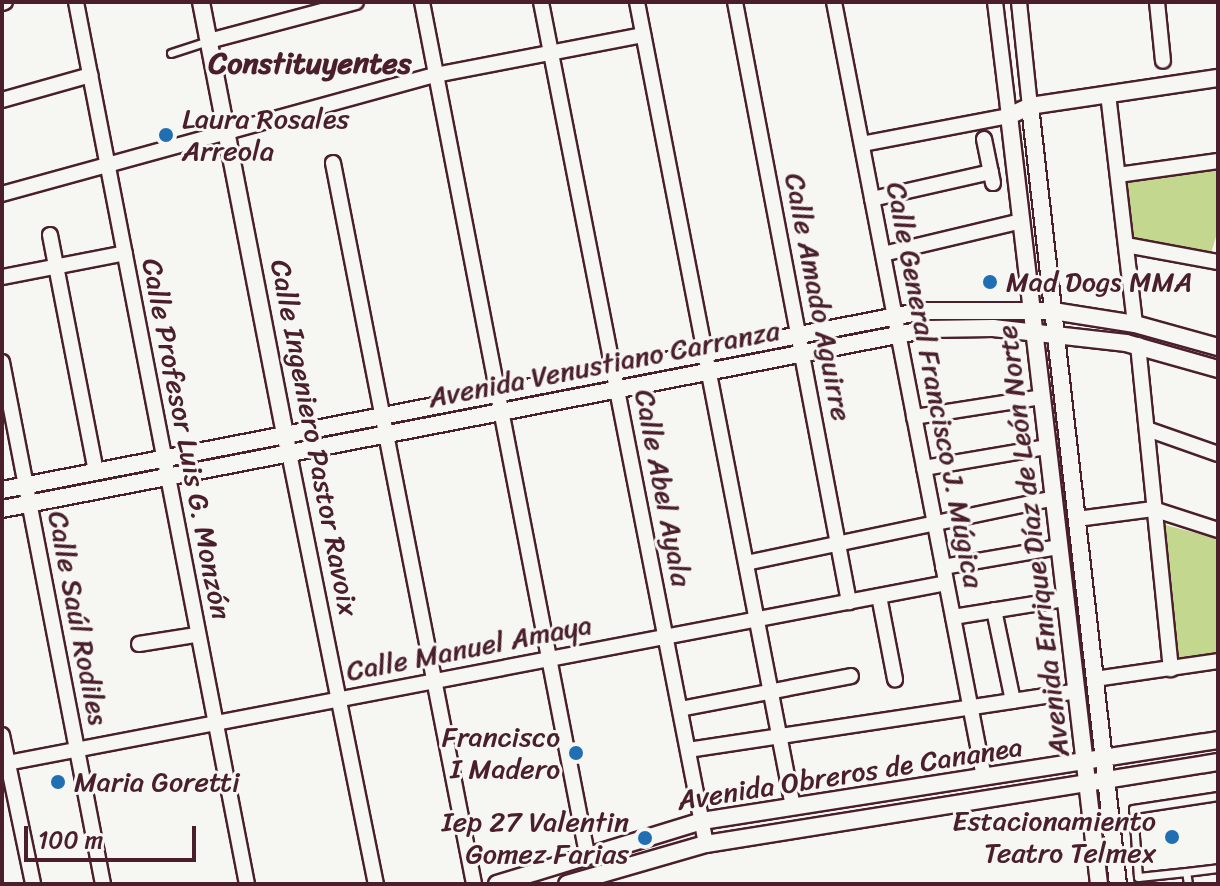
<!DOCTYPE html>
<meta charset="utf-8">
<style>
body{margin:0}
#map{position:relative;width:1220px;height:886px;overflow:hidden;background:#f6f6f2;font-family:Sriracha,sans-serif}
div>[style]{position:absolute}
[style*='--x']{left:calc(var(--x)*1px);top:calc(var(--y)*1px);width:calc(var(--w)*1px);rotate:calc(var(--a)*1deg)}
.green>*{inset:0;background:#c3d88e}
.roads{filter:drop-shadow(2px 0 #4a1f2b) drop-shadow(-2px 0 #4a1f2b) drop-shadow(0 2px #4a1f2b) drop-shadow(0 -2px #4a1f2b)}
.service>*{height:7px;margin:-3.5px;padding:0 3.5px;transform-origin:3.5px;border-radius:3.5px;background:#f6f6f2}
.minor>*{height:14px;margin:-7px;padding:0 7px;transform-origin:7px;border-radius:7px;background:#f6f6f2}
.tertiary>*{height:16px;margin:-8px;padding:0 8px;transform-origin:8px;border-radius:8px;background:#f6f6f2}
.dots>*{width:22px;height:22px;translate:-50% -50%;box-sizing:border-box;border:4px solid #f6f6f2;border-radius:50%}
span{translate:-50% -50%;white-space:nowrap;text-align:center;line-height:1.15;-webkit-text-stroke:6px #f6f6f2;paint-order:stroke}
.poi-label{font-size:28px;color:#4a1f2b}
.left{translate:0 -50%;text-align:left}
.right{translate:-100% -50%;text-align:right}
.street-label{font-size:28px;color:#4a1f2b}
.neighbourhood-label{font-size:30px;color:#4a1f2b;font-weight:700}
.frame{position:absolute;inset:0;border:4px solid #4a1f2b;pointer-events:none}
.scale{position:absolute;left:24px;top:826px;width:172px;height:36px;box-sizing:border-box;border:4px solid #4a1f2b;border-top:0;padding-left:10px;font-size:24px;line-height:28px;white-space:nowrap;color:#4a1f2b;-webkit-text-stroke:6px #f6f6f2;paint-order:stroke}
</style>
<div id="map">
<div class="green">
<i style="clip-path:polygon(1218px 167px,1218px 230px,1211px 253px,1129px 241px,1124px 181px)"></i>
<i style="clip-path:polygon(1162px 524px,1218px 539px,1218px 658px,1176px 665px)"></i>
</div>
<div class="roads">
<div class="service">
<i style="--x:171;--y:53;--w:38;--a:-18"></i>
<i style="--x:1186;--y:872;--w:32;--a:-7"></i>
<i style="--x:1188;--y:884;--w:12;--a:-99"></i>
<i style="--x:1186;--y:872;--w:48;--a:174.1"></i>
<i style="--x:1138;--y:877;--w:68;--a:-94.2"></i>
<i style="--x:1133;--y:809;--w:86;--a:-8.7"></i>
</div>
<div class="minor">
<i style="--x:76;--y:2;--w:898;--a:79.03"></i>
<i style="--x:422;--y:2;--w:868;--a:79.04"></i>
<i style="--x:541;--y:2;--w:858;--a:78.91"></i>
<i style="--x:637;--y:2;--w:820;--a:79.03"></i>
<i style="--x:735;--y:2;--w:611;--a:79.24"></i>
<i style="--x:834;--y:2;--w:789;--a:79.05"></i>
<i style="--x:1019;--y:2;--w:105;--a:84"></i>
<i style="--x:1157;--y:2;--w:59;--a:84.2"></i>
<i style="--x:2;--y:3;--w:3;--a:-18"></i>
<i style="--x:209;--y:41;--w:152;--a:-14.9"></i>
<i style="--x:1108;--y:94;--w:232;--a:83.3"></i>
<i style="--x:2;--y:100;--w:92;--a:-15.7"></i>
<i style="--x:984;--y:139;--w:45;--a:78.4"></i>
<i style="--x:862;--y:144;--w:150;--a:-10.8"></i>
<i style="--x:1009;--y:116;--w:115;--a:-97"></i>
<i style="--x:333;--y:163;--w:735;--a:78.93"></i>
<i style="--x:1118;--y:175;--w:101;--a:-8"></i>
<i style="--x:2;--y:194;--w:449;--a:-15.4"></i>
<i style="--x:435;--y:75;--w:212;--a:-10.9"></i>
<i style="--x:872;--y:199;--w:122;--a:-12.8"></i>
<i style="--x:50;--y:235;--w:241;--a:79"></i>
<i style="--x:1126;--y:245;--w:94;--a:10.5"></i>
<i style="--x:883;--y:254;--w:142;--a:-13.4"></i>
<i style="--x:2;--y:277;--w:125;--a:-11"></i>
<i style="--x:1138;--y:345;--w:326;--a:84.2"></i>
<i style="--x:2;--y:362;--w:532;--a:79.05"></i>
<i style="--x:914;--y:417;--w:130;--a:-8.9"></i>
<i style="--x:1147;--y:429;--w:75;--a:19.4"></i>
<i style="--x:289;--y:453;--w:440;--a:78.6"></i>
<i style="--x:924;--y:468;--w:125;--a:-9.7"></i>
<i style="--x:1077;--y:519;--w:77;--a:-7.5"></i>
<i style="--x:1153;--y:509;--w:68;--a:17.9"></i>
<i style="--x:746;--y:563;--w:315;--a:-11.9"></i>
<i style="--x:943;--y:567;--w:118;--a:-9.8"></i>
<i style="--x:879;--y:596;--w:85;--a:79.1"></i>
<i style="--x:994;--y:610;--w:93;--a:78.2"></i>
<i style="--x:953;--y:617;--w:113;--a:-9.1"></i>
<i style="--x:139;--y:644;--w:58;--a:-9"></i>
<i style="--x:1095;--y:679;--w:124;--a:-8.3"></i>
<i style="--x:680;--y:709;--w:174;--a:-10.9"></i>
<i style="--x:2;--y:735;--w:152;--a:78.2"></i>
<i style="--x:688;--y:750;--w:392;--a:-8.6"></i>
<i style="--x:2;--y:764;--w:961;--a:-10.85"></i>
</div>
<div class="tertiary">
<i style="--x:201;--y:2;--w:449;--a:79"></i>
<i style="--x:1030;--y:106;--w:783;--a:83.55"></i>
<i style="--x:2;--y:490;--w:938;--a:-11"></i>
<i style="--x:923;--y:311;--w:130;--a:0"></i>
<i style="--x:1053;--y:311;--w:83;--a:9"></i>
<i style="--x:1135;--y:324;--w:86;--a:15.5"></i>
<i style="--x:2;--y:509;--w:943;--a:-11"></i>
<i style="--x:928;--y:329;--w:65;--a:-0.9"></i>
<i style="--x:993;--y:328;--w:134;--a:6.4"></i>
<i style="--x:1126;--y:343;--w:96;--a:15.8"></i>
<i style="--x:497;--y:884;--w:214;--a:-17.1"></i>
<i style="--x:702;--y:821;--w:522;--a:-8.92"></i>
<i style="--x:567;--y:884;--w:145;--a:-16.1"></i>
<i style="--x:706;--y:844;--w:519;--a:-9.1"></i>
<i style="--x:1099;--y:884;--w:773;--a:-96.68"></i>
<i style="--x:1009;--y:116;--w:23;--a:-25"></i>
<i style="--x:1030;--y:106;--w:190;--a:-8.5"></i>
</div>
</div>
<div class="dots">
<i style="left:166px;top:135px;background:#1f6fb2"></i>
<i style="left:990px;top:282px;background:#1f6fb2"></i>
<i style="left:576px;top:753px;background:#1f6fb2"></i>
<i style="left:58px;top:782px;background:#1f6fb2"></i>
<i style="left:1172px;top:837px;background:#1f6fb2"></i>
<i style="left:645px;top:838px;background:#1f6fb2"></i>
</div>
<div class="poi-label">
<span class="left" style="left:182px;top:135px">Laura Rosales<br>Arreola</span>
<span class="left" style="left:1006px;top:282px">Mad Dogs MMA</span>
<span class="right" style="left:560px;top:753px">Francisco<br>I Madero</span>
<span class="left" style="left:74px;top:782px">Maria Goretti</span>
<span class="right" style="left:1156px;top:837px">Estacionamiento<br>Teatro Telmex</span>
<span class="right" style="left:629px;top:838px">Iep 27 Valentin<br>Gomez Farias</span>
</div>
<div class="street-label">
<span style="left:818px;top:297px;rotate:79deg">Calle Amado Aguirre</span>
<span style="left:604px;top:364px;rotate:-11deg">Avenida Venustiano Carranza</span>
<span style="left:935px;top:385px;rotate:79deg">Calle General Francisco J. Múgica</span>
<span style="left:314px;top:438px;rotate:79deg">Calle Ingeniero Pastor Ravoix</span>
<span style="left:186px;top:439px;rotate:79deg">Calle Profesor Luis G. Monzón</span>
<span style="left:663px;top:488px;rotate:79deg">Calle Abel Ayala</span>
<span style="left:1033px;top:541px;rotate:-97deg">Avenida Enrique Díaz de León Norte</span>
<span style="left:78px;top:618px;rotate:79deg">Calle Saúl Rodiles</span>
<span style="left:469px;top:648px;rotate:-11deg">Calle Manuel Amaya</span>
<span style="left:850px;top:774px;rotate:-9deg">Avenida Obreros de Cananea</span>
</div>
<div class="neighbourhood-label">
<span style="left:310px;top:63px">Constituyentes</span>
</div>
<div class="frame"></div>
<div class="scale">100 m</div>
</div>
